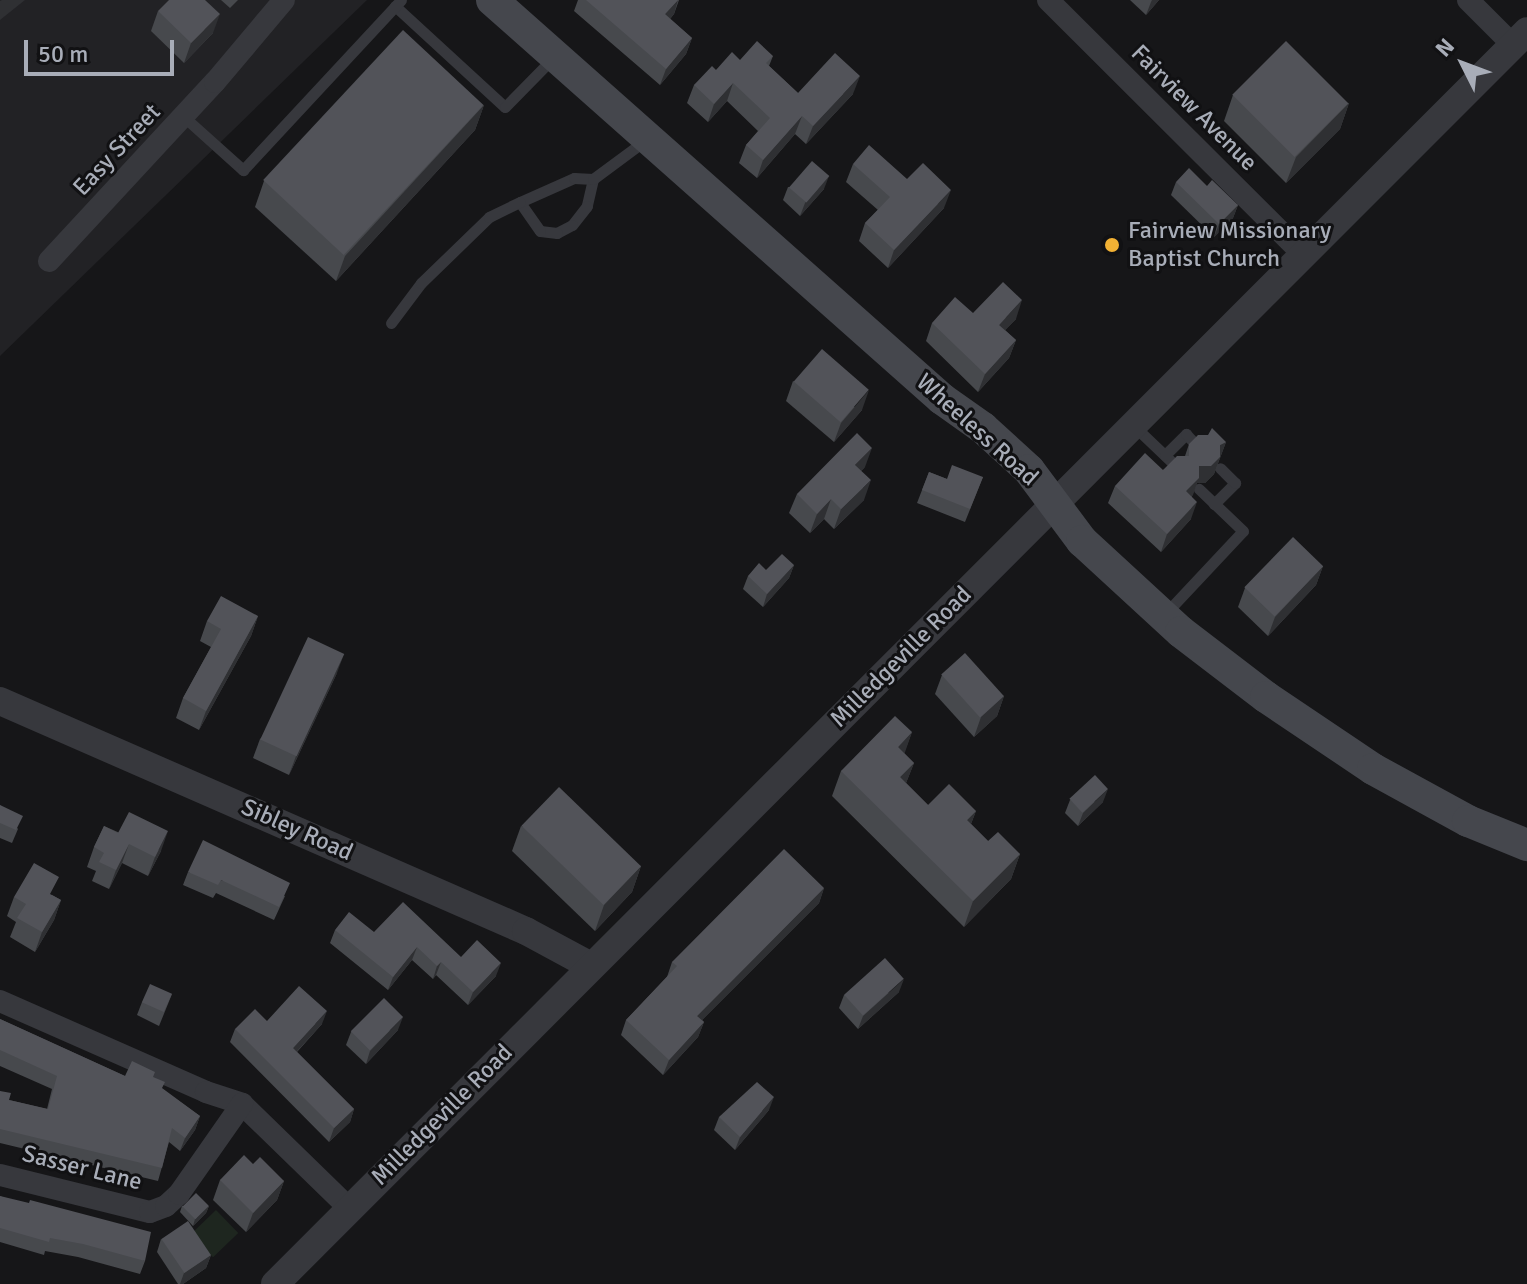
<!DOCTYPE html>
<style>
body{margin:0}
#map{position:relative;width:1527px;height:1284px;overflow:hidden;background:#161618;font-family:Signika,sans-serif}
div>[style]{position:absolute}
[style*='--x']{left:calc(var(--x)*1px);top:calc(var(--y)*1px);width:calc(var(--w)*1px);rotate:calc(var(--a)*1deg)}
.built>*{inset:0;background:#222225}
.green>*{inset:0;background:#1e261f;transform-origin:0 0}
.service>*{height:11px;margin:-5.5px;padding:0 5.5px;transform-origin:5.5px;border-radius:5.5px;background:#37383d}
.minor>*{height:22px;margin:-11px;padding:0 11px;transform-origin:11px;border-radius:11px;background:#37383d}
.tertiary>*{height:28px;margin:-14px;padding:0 14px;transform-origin:14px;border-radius:14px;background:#37383d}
.secondary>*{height:32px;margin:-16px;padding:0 16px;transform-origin:16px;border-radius:16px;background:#45474d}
.wall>*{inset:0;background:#47494d}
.shaded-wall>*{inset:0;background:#2f3033}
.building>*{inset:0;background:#525359;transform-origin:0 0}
.dots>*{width:22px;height:22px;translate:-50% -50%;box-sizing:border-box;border:4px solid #111113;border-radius:50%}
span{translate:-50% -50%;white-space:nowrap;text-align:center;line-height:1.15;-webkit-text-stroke:6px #111113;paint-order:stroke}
.street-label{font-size:24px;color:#a8adb8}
.poi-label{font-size:24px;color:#a8adb8}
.left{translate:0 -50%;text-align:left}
.north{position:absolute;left:1423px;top:24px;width:80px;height:80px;-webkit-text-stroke:6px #111113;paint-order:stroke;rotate:312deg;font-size:22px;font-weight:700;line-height:32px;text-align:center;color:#a8adb8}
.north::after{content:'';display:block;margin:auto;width:28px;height:36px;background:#a8adb8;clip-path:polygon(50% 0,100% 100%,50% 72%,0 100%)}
.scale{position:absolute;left:24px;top:40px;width:150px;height:36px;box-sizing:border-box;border:4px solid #a8adb8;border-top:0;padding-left:10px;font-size:24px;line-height:28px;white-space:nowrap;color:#a8adb8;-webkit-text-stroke:6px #111113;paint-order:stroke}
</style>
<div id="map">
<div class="built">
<i style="clip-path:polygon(0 0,367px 0,0 356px)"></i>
</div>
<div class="green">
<i style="left:216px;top:1210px;width:32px;height:35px;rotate:46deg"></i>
</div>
<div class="service">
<i style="--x:395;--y:6;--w:149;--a:42.6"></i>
<i style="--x:505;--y:107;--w:70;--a:-45.6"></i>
<i style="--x:183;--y:116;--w:81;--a:42"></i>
<i style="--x:243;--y:170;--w:232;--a:-47.1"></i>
<i style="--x:593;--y:179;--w:28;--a:103"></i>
<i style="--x:587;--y:206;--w:24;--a:128"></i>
<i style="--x:572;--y:225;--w:17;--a:152"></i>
<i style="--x:557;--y:233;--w:17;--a:-173"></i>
<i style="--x:540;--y:231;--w:35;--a:-125"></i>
<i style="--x:520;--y:202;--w:59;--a:-24"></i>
<i style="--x:574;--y:178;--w:19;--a:3"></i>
<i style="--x:593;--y:179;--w:67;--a:-36.5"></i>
<i style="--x:391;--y:323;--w:50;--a:-53.1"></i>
<i style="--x:421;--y:283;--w:95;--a:-44.1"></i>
<i style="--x:489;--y:217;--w:34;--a:-26"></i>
<i style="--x:1134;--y:426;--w:59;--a:43.6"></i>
<i style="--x:1165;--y:455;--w:30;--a:-45"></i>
<i style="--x:1186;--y:434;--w:16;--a:47"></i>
<i style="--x:1214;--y:504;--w:30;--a:-45"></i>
<i style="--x:1235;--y:483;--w:21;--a:-135"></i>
<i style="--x:1166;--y:613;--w:112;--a:-46.8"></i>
<i style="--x:1243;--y:531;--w:61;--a:-136.3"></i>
</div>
<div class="minor">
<i style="--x:1048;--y:0;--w:359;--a:44.9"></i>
<i style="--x:1468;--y:0;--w:64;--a:45"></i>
<i style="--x:49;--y:261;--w:244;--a:-47.2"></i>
<i style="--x:215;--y:82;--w:107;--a:-49.9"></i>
<i style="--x:0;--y:1001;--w:225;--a:23.8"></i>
<i style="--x:206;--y:1092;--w:38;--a:18"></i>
<i style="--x:242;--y:1104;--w:149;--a:44.2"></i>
<i style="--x:0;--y:1175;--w:154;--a:13.9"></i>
<i style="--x:150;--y:1212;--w:17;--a:-21"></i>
<i style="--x:166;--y:1206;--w:18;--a:-43"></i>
<i style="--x:179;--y:1194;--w:110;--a:-55"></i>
</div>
<div class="tertiary">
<i style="--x:0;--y:701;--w:574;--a:23.62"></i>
<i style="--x:526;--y:931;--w:74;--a:28.3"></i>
<i style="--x:275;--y:1284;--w:1771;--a:-45.02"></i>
</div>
<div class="secondary">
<i style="--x:492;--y:0;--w:601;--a:41.56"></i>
<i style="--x:942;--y:399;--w:50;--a:35.3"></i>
<i style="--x:983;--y:428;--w:62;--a:42.4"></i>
<i style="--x:1029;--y:470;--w:89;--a:53.3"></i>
<i style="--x:1082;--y:541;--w:134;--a:42.6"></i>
<i style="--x:1181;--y:632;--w:107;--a:37.4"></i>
<i style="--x:1266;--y:697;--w:129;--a:33.9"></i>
<i style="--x:1373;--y:769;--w:108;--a:28.7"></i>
<i style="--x:1468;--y:821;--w:64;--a:22.1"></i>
</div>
<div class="wall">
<i style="clip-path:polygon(221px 0,238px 0,230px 8px)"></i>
<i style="clip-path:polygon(578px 0,679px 0,674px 14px,670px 19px,692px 38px,686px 54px,660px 85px,574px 11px)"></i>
<i style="clip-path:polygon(1130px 0,1159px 0,1146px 15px)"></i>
<i style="clip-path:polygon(158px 11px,213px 33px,184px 63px,151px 31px)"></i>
<i style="clip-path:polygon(773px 56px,769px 66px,798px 93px,853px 94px,806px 144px,795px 134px,757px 178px,739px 163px,746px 145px,758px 131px,727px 101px,708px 122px,687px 103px,694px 85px,716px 70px,740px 60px)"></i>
<i style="clip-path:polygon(1233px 95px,1349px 103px,1340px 129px,1286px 183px,1224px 121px)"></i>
<i style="clip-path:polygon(484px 105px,475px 130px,336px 281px,255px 207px,264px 181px)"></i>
<i style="clip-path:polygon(853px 164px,907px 179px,944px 208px,888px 268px,859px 241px,865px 223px,878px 210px,846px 182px)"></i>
<i style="clip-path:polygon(1176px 182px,1207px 186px,1238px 205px,1233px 218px,1214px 237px,1171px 195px)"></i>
<i style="clip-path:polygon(788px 187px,824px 189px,800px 216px,783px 200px)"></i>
<i style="clip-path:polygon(973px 313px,1016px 319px,1005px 330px,1016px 340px,1009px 358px,978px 392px,926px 341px,932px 323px)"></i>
<i style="clip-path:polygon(793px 381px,862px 410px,834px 442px,786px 401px)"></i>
<i style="clip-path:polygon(1226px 442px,1214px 474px,1205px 483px,1197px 483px,1192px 496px,1191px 519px,1161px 552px,1108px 503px,1115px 486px,1163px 470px,1185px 456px,1189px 444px)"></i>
<i style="clip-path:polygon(865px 467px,861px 471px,864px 500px,834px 529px,824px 519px,810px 533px,789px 513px,797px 494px)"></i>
<i style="clip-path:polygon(929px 472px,947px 479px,983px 477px,965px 522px,917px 503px)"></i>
<i style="clip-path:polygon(794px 565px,789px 578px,763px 607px,743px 589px,748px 576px,766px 570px)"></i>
<i style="clip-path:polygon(1323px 566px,1316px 585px,1268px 636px,1238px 607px,1245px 588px)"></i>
<i style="clip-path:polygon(258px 616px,251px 636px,199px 730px,176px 718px,183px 698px,211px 647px,200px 641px,207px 621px)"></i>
<i style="clip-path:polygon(337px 673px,289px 775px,253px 758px,260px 739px)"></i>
<i style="clip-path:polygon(942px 675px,1004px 696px,997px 716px,974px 737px,935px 694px)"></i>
<i style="clip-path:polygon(912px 732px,904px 753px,914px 763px,906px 783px,928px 805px,976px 811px,971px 824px,988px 841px,1020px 854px,1011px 879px,964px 927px,832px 796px,841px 771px)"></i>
<i style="clip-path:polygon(1070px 800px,1103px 802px,1078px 826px,1065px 813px)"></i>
<i style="clip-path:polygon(0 805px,18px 829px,12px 843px,0 838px)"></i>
<i style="clip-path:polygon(104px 826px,161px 851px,148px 876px,122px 863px,109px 889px,92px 881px,96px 871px,87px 867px,94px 847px)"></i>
<i style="clip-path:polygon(521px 826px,641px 866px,632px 892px,595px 931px,512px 851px)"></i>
<i style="clip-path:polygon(188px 872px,285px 896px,274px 920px,216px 893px,213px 898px,183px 885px)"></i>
<i style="clip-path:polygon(824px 888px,819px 903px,702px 1020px,704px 1022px,698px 1037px,663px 1075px,621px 1035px,626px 1020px,667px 977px,672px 962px)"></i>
<i style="clip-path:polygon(52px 895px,61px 900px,54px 920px,35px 952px,10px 937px,16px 922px,7px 916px,14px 897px)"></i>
<i style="clip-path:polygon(335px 930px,374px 932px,461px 957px,496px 976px,468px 1005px,436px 975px,433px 979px,412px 960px,388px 990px,330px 943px)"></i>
<i style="clip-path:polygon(899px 992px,858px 1029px,839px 1008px,844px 995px)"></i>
<i style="clip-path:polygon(172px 994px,159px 1026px,137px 1015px,142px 1002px)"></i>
<i style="clip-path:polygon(0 1019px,125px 1076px,153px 1077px,162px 1089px,200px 1116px,195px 1130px,180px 1151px,169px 1142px,158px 1181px,0 1143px,0 1091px,9px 1100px,47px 1109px,52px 1089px,0 1066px)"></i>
<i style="clip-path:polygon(267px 1021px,322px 1024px,297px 1052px,354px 1109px,350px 1122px,329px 1142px,230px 1042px,235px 1029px)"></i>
<i style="clip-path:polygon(398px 1030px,366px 1064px,346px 1045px,351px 1032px)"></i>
<i style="clip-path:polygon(769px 1110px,735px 1150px,714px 1130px,719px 1117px)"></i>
<i style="clip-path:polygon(253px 1164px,284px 1181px,277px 1200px,246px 1232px,213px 1200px,220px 1180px)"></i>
<i style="clip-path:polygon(0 1196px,145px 1261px,140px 1274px,78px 1257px,45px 1251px,44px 1255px,0 1242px)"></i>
<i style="clip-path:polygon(182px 1206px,209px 1206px,206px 1213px,193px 1226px,180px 1212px)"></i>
<i style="clip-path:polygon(161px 1239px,211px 1255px,206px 1268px,183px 1284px,178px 1284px,157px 1252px)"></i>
</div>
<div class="shaded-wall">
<i style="clip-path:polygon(2px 0,25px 0,0 20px,0 1px)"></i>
<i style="clip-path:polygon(678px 0,674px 14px,660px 31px,665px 14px)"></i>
<i style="clip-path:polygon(1152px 0,1159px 0,1146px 15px,1151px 2px)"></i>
<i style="clip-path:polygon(220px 14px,213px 33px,184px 63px,191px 43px)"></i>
<i style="clip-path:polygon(692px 38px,686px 54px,660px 85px,666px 69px)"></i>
<i style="clip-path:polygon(860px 76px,853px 94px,806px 144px,813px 126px)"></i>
<i style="clip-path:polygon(733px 83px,727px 101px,708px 122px,714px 104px)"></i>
<i style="clip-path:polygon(1349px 103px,1340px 129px,1286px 183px,1296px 157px)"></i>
<i style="clip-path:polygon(484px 105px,475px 130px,336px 281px,345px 256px)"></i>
<i style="clip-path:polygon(802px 116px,795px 134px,757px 178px,763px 160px)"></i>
<i style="clip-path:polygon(829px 176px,824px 189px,800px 216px,805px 203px)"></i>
<i style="clip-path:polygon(951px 190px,944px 208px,888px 268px,894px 250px)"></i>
<i style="clip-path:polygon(1238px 205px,1233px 218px,1214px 237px,1219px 224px)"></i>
<i style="clip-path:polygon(1022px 300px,1016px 319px,993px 343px,999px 325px)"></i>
<i style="clip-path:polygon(1016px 340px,1009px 358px,978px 392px,985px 374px)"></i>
<i style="clip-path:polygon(869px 390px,862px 410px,834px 442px,841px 423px)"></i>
<i style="clip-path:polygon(1226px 442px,1214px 474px,1205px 483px,1197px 483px,1193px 495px,1180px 509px,1186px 491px,1199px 466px,1220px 445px)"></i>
<i style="clip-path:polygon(872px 448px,865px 467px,848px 484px,855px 465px)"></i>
<i style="clip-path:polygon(871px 480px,864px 500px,834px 529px,841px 509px)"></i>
<i style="clip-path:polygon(831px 499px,824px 519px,810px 533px,817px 514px)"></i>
<i style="clip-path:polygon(1197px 502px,1191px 519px,1161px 552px,1167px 534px)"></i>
<i style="clip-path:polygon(794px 565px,789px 578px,763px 607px,767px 594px)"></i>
<i style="clip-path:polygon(1323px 566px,1316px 585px,1268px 636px,1275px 617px)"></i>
<i style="clip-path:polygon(258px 616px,251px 636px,199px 730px,206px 711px)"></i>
<i style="clip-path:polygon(344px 654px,337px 673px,289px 775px,296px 756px)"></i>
<i style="clip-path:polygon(1004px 696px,997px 716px,974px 737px,981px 717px)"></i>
<i style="clip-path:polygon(912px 732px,903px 758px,898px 747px)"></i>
<i style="clip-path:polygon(914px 763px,904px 788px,900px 777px)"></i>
<i style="clip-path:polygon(1108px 789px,1103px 802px,1078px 826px,1083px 813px)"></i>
<i style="clip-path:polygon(976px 811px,966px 836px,967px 820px)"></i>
<i style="clip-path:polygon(168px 831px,161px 851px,148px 876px,155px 857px)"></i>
<i style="clip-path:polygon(129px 844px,122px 863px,109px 889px,116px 870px)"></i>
<i style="clip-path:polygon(1020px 854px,1011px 879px,964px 927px,973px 901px)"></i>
<i style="clip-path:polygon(641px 866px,632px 892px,595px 931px,604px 905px)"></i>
<i style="clip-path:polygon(824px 888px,819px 903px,691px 1031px,697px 1016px)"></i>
<i style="clip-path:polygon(61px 900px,54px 920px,35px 952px,42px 932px)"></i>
<i style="clip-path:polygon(417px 947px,412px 960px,388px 990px,393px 977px)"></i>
<i style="clip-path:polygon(441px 962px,436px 975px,433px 979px,437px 966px)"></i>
<i style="clip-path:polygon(501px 963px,496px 976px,468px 1005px,473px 992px)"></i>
<i style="clip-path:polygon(904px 979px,899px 992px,858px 1029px,863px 1016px)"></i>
<i style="clip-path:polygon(327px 1011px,322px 1024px,288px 1061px,293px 1048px)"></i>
<i style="clip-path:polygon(403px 1017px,398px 1030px,366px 1064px,370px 1051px)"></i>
<i style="clip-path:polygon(704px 1022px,698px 1037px,663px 1075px,669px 1060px)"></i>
<i style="clip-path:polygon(774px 1097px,769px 1110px,735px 1150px,740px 1137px)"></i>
<i style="clip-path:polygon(354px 1109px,350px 1122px,329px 1142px,334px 1128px)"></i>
<i style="clip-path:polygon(200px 1116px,195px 1130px,180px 1151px,185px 1138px)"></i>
<i style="clip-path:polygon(284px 1181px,277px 1200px,246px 1232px,253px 1213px)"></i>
<i style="clip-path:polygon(209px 1206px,206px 1213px,193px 1226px,195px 1219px)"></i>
<i style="clip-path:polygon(211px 1255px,206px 1268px,183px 1284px,180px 1284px,184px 1273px)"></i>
</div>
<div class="building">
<i style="clip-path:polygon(169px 0,205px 0,220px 14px,191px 43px,158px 11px)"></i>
<i style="clip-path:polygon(586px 0,678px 0,665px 14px,692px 38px,666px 69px)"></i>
<i style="left:403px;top:30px;width:110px;height:205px;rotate:43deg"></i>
<i style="clip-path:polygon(757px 41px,773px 56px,766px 63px,798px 93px,835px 53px,860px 76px,813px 126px,802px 116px,763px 160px,746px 145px,770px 118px,733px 83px,714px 104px,694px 85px,712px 66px,716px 70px,732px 52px,740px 60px)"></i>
<i style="left:1286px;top:41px;width:88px;height:76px;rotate:45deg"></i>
<i style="clip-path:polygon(869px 145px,907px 179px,923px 163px,951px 190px,894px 250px,865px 223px,890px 197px,853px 164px)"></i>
<i style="left:812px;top:161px;width:23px;height:35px;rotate:41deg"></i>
<i style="clip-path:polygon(1189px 168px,1207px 186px,1212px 180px,1238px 205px,1219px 224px,1176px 182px)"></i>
<i style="clip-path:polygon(1003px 282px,1022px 300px,999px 325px,1016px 340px,985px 374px,932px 323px,955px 297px,973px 313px)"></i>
<i style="left:822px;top:349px;width:62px;height:43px;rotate:41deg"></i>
<i style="clip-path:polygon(1212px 428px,1226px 442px,1220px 445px,1220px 457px,1211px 466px,1199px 466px,1199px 478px,1186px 491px,1197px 502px,1167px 534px,1115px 486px,1145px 453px,1163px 470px,1177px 456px,1189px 456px,1189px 444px,1198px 435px,1208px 435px)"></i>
<i style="clip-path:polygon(857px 433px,872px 448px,855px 465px,871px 480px,841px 509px,831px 499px,817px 514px,797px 494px)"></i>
<i style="clip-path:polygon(952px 465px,983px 477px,970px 509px,922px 490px,929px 472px,947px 479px)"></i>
<i style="left:1293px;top:537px;width:42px;height:70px;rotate:44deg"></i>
<i style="clip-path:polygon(782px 554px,794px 565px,767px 594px,748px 576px,759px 563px,766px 570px)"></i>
<i style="clip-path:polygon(221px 596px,258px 616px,206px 711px,183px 698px,221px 629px,207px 621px)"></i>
<i style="left:308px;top:637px;width:40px;height:113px;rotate:25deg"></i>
<i style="left:965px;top:653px;width:58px;height:32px;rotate:48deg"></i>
<i style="clip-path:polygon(895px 716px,912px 732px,898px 747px,914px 763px,900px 777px,928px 805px,949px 784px,976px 811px,967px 820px,988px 841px,998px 832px,1020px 854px,973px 901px,841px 771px)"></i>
<i style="left:1095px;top:775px;width:19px;height:35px;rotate:47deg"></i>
<i style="left:559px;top:787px;width:114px;height:54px;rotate:44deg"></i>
<i style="clip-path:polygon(0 805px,23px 816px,16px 830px,0 823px)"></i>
<i style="clip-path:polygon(129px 812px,168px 831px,155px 857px,129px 844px,116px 870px,99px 862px,104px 853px,94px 847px,104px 826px,118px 833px)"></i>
<i style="clip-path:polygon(203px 840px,290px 883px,279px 907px,221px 880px,218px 885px,188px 872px)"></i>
<i style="clip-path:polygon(784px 849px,824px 888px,697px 1016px,704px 1022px,669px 1060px,626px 1020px,677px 966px,672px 962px)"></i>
<i style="clip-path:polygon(34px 863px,59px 877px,50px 894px,61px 900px,42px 932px,17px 918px,26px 904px,14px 897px)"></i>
<i style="clip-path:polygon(403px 902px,461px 957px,477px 940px,501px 963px,473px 992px,441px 962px,437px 966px,417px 947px,393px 977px,335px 930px,349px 912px,374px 932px)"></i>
<i style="left:885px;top:958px;width:28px;height:55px;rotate:48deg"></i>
<i style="left:150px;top:984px;width:24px;height:20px;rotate:24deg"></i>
<i style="clip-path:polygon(299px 986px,327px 1011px,293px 1048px,354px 1109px,334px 1128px,235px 1029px,255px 1009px,267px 1021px)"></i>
<i style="left:384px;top:998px;width:27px;height:47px;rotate:45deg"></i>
<i style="clip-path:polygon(0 1019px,125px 1076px,132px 1061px,155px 1072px,153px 1077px,165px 1082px,162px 1088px,200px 1116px,185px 1138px,172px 1128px,162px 1168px,0 1129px,0 1091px,11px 1093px,9px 1100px,48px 1109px,57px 1076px,0 1050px)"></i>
<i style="clip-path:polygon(757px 1082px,774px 1097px,740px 1137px,719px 1117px)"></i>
<i style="clip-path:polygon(244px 1155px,253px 1164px,260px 1157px,284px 1181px,253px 1213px,220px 1180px)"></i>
<i style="left:196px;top:1193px;width:18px;height:19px;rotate:45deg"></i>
<i style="clip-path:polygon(0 1196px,29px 1203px,30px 1200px,151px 1232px,145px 1261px,83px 1244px,50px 1238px,49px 1242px,0 1228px)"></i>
<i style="left:188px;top:1221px;width:41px;height:32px;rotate:56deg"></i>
</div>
<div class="dots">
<i style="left:1112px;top:245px;background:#f2b134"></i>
</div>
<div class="street-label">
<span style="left:1194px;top:108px;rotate:45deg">Fairview Avenue</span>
<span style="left:117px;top:150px;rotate:-47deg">Easy Street</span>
<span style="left:977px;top:430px;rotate:42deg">Wheeless Road</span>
<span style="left:901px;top:657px;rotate:-45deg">Milledgeville Road</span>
<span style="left:297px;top:830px;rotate:24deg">Sibley Road</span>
<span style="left:442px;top:1115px;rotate:-45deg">Milledgeville Road</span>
<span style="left:82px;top:1168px;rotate:14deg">Sasser Lane</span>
</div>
<div class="poi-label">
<span class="left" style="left:1128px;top:245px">Fairview Missionary<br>Baptist Church</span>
</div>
<div class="north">N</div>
<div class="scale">50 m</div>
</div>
